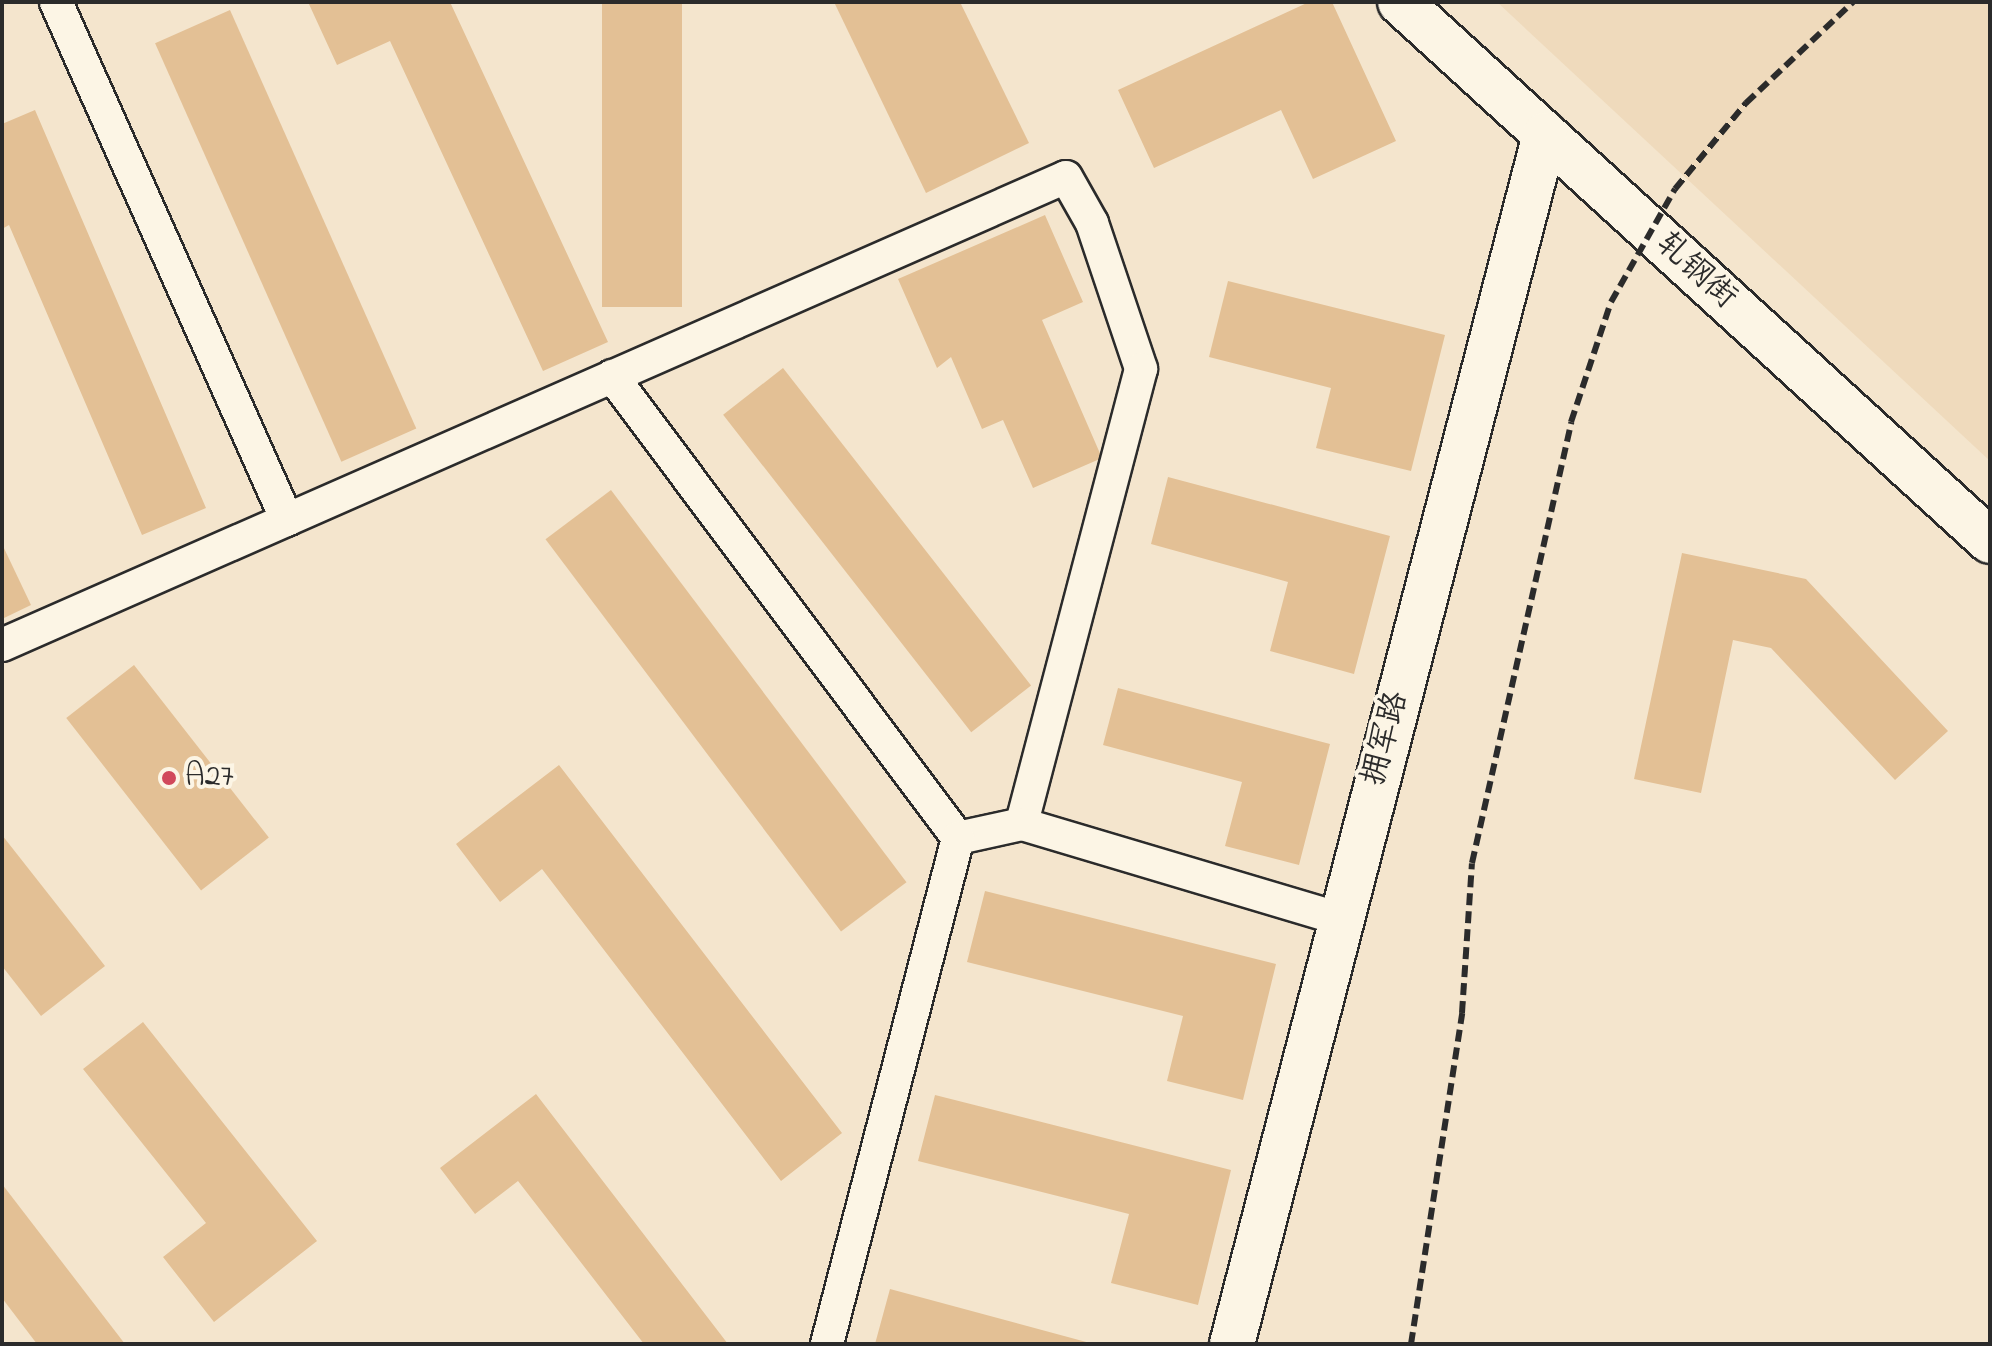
<!DOCTYPE html>
<meta charset="utf-8">
<style>
body{margin:0}
#map{position:relative;width:1992px;height:1346px;overflow:hidden;background:#f4e5cd;font-family:"Indie Flower","LXGW WenKai TC",sans-serif}
div>[style]{position:absolute}
[style*='--x']{left:calc(var(--x)*1px);top:calc(var(--y)*1px);width:calc(var(--w)*1px);rotate:calc(var(--a)*1deg)}
.built>*{inset:0;background:#efdabc}
.building>*{inset:0;background:#e3c095;transform-origin:0 0}
.roads{filter:drop-shadow(2px 0 #2b2b2b) drop-shadow(-2px 0 #2b2b2b) drop-shadow(0 2px #2b2b2b) drop-shadow(0 -2px #2b2b2b)}
.street>*{height:32px;margin:-16px;padding:0 16px;transform-origin:16px;border-radius:16px;background:#fcf5e5}
.secondary>*{height:44px;margin:-22px;padding:0 22px;transform-origin:22px;border-radius:22px;background:#fcf5e5}
.rail>*{height:6px;margin-top:-3px;transform-origin:0;background:repeating-linear-gradient(90deg,#2b2b2b 0 12px,transparent 0 18px)}
.dots>*{width:22px;height:22px;translate:-50% -50%;box-sizing:border-box;border:4px solid #fcf5e5;border-radius:50%}
span{translate:-50% -50%;white-space:nowrap;text-align:center;line-height:1.15;-webkit-text-stroke:8px #fcf5e5;paint-order:stroke}
.street-label{font-size:32px;color:#2b2b2b}
.poi-label{font-size:32px;color:#2b2b2b}
.left{translate:0 -50%;text-align:left}
.frame{position:absolute;inset:0;border:4px solid #2b2b2b;pointer-events:none}
</style>
<div id="map">
<div class="built">
<i style="clip-path:polygon(1497px 2px,1990px 2px,1990px 461px)"></i>
</div>
<div class="building">
<i style="clip-path:polygon(308px 2px,450px 2px,608px 342px,543px 371px,390px 41px,337px 65px)"></i>
<i style="left:602px;top:2px;width:80px;height:305px"></i>
<i style="clip-path:polygon(834px 2px,960px 2px,1029px 143px,926px 193px)"></i>
<i style="clip-path:polygon(1309px 2px,1332px 2px,1396px 141px,1313px 179px,1281px 110px,1154px 168px,1118px 90px)"></i>
<i style="left:230px;top:10px;width:458px;height:82px;rotate:66deg"></i>
<i style="clip-path:polygon(35px 110px,206px 508px,142px 535px,9px 225px,2px 229px,2px 124px)"></i>
<i style="clip-path:polygon(1045px 215px,1083px 302px,1042px 320px,1102px 458px,1033px 488px,1003px 420px,982px 429px,951px 357px,937px 368px,898px 279px)"></i>
<i style="clip-path:polygon(1228px 281px,1445px 335px,1411px 471px,1316px 448px,1331px 388px,1209px 357px)"></i>
<i style="left:783px;top:368px;width:403px;height:76px;rotate:52deg"></i>
<i style="clip-path:polygon(1168px 477px,1390px 536px,1354px 674px,1270px 651px,1288px 582px,1151px 544px)"></i>
<i style="left:611px;top:490px;width:491px;height:82px;rotate:53deg"></i>
<i style="clip-path:polygon(2px 544px,31px 605px,2px 619px)"></i>
<i style="clip-path:polygon(1682px 553px,1806px 579px,1948px 731px,1895px 780px,1771px 648px,1733px 640px,1701px 793px,1634px 779px)"></i>
<i style="left:134px;top:665px;width:219px;height:86px;rotate:52deg"></i>
<i style="clip-path:polygon(1118px 688px,1330px 744px,1299px 865px,1225px 846px,1242px 782px,1103px 745px)"></i>
<i style="clip-path:polygon(559px 765px,842px 1133px,781px 1181px,542px 869px,500px 902px,456px 844px)"></i>
<i style="clip-path:polygon(2px 835px,105px 966px,41px 1016px,2px 966px)"></i>
<i style="clip-path:polygon(985px 891px,1276px 964px,1243px 1100px,1167px 1081px,1183px 1016px,967px 962px)"></i>
<i style="clip-path:polygon(143px 1022px,317px 1241px,214px 1322px,163px 1257px,206px 1223px,83px 1069px)"></i>
<i style="clip-path:polygon(536px 1094px,728px 1344px,644px 1344px,518px 1181px,475px 1214px,440px 1168px)"></i>
<i style="clip-path:polygon(935px 1095px,1231px 1170px,1198px 1305px,1111px 1283px,1129px 1214px,918px 1161px)"></i>
<i style="clip-path:polygon(2px 1184px,125px 1344px,37px 1344px,2px 1298px)"></i>
<i style="clip-path:polygon(890px 1289px,1090px 1343px,1090px 1344px,875px 1344px)"></i>
</div>
<div class="roads">
<div class="street">
<i style="--x:56;--y:2;--w:567;--a:65.97"></i>
<i style="--x:612;--y:376;--w:577;--a:53.17"></i>
<i style="--x:2;--y:645;--w:1162;--a:-23.74"></i>
<i style="--x:1066;--y:177;--w:53;--a:60.5"></i>
<i style="--x:1092;--y:223;--w:154;--a:71.4"></i>
<i style="--x:1141;--y:369;--w:470;--a:104.7"></i>
<i style="--x:958;--y:838;--w:66;--a:-12.3"></i>
<i style="--x:1022;--y:824;--w:332;--a:16.6"></i>
<i style="--x:827;--y:1344;--w:523;--a:-75.49"></i>
</div>
<div class="secondary">
<i style="--x:1400;--y:2;--w:799;--a:42.41"></i>
<i style="--x:1232;--y:1344;--w:1249;--a:-75.49"></i>
</div>
</div>
<div class="rail">
<i style="--x:1411;--y:1344;--w:335;--a:-81.2"></i>
<i style="--x:1462;--y:1013;--w:150;--a:-86.2"></i>
<i style="--x:1472;--y:863;--w:452;--a:-77.3"></i>
<i style="--x:1571;--y:422;--w:126;--a:-71.6"></i>
<i style="--x:1611;--y:302;--w:130;--a:-60.5"></i>
<i style="--x:1675;--y:189;--w:112;--a:-50.5"></i>
<i style="--x:1746;--y:103;--w:147;--a:-43.3"></i>
</div>
<div class="dots">
<i style="left:169px;top:778px;background:#d1495b"></i>
</div>
<div class="street-label">
<span style="left:1695px;top:272px;rotate:42deg">轧钢街</span>
<span style="left:1387px;top:739px;rotate:-75deg">拥军路</span>
</div>
<div class="poi-label">
<span class="left" style="left:185px;top:778px">A27</span>
</div>
<div class="frame"></div>
</div>
